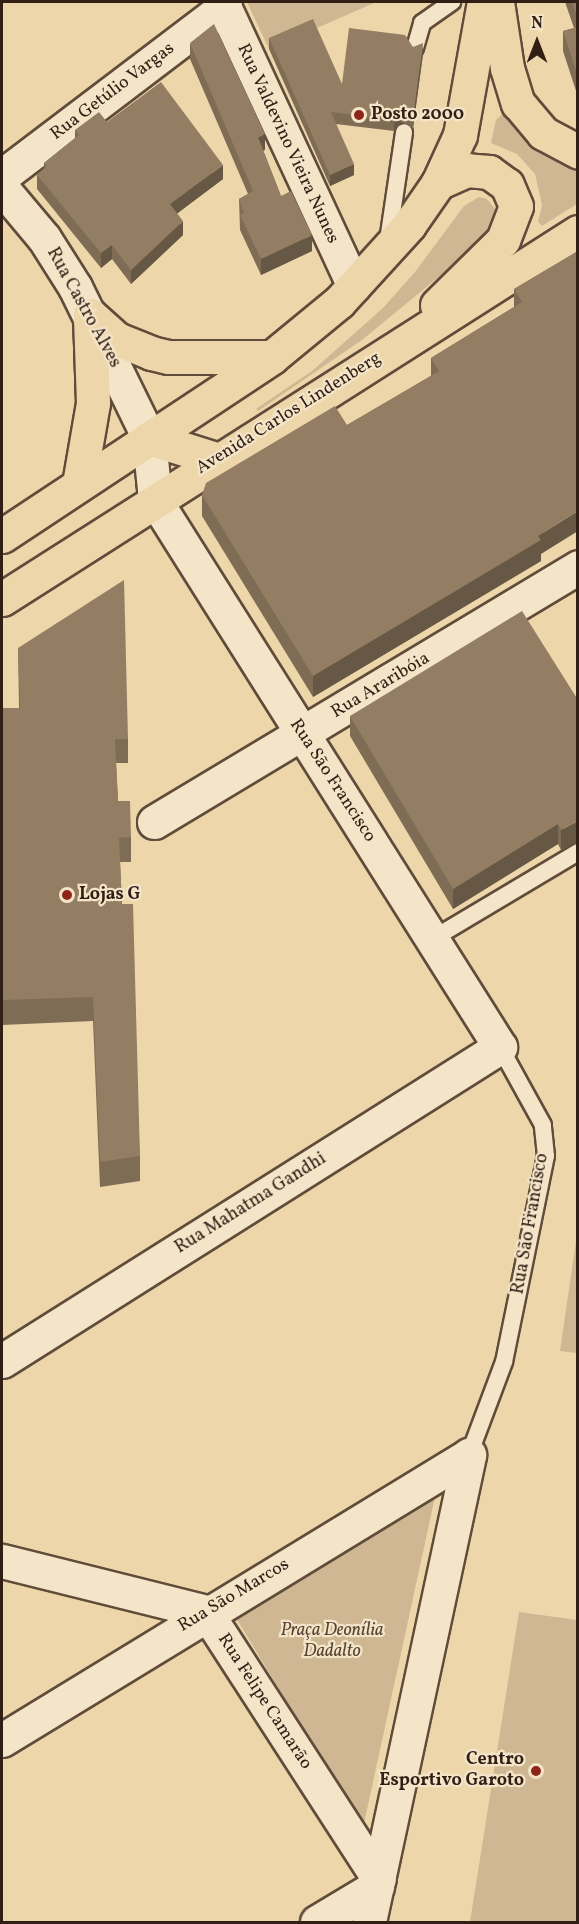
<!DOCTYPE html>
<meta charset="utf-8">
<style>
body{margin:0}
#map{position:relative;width:579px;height:1924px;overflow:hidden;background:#eed6ab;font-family:Vollkorn,serif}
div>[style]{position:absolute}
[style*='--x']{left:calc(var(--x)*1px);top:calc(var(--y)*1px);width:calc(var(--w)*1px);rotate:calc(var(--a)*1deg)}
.green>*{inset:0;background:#ceb792}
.roads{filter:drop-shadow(2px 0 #604c3a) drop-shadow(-2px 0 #604c3a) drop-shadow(0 2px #604c3a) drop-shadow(0 -2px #604c3a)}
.service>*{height:16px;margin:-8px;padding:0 8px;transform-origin:8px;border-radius:8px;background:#f4e4c8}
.minor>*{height:33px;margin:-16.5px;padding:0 16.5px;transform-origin:16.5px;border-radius:16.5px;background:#f4e4c8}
.tertiary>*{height:33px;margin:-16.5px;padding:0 16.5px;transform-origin:16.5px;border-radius:16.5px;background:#f4e4c8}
.primary>*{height:33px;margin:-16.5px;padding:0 16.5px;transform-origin:16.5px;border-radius:16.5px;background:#eed6ab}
.wall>*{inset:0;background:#7e6c55}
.shaded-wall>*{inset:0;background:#675845}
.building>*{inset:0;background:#937e63}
.dots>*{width:16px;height:16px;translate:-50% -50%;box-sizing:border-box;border:3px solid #f4e4c8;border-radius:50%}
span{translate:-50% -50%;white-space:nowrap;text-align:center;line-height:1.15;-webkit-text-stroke:4.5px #f4e4c8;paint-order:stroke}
.street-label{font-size:18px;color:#311e15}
.poi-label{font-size:18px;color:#311e15;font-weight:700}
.left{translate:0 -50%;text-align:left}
.right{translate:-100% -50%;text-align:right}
.park-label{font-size:18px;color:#584434;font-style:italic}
.frame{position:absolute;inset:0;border:3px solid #311e15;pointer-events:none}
.north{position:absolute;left:507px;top:12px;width:60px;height:60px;-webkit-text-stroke:4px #f4e4c8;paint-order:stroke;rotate:0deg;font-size:16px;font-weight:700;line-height:24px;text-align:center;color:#311e15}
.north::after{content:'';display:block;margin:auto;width:21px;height:27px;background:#311e15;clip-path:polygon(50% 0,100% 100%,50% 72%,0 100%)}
</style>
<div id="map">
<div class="green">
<i style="clip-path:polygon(247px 2px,373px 2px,374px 3px,269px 49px)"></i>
<i style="clip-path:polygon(502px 114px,511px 119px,533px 148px,549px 158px,577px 169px,577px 204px,542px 226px,538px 222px,542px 205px,535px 174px,517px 154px,491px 143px,496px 120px)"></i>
<i style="clip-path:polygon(479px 197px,487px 199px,495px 209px,493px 223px,486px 238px,362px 340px,258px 411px,256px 409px,312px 371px,383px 308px,415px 272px,464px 206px)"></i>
<i style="clip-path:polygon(577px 1234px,577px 1353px,560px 1351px)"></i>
<i style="clip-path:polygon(435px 1497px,363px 1828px,236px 1618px)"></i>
<i style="clip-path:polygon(519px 1612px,577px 1620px,577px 1922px,470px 1922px)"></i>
</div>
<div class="roads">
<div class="service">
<i style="--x:415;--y:48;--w:26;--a:-74"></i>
<i style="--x:422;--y:23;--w:37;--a:-35"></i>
<i style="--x:388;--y:241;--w:110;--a:-81.6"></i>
<i style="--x:434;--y:938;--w:168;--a:-30.8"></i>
<i style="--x:469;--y:1455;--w:99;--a:-69.4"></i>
<i style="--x:504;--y:1362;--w:210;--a:-78.5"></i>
<i style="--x:546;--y:1156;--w:31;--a:-96"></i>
<i style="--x:543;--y:1125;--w:89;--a:-118.9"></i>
</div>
<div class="minor">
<i style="--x:222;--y:2;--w:313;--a:65.1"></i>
<i style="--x:2;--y:176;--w:280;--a:-37.2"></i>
<i style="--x:154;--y:822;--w:495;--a:-31"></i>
<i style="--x:2;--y:1361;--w:589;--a:-32.23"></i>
<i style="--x:500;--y:1047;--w:647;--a:-122.24"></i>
<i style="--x:155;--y:500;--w:62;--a:-95.5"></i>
<i style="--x:2;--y:1561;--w:210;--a:14"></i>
<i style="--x:206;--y:1612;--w:318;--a:57.1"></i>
<i style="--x:2;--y:1740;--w:547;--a:-31.39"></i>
<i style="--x:317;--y:1922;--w:70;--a:-31"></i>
<i style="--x:369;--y:1922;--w:478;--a:-77.9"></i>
</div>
<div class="tertiary">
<i style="--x:2;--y:188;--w:65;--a:50"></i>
<i style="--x:44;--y:238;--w:58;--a:57.7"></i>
<i style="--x:75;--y:287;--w:168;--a:63.9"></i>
</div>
<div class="primary">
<i style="--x:497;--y:2;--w:67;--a:81.4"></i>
<i style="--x:507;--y:68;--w:37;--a:73"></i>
<i style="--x:518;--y:103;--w:39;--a:50"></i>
<i style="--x:543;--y:133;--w:40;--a:28"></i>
<i style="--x:437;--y:305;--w:93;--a:-44.6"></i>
<i style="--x:503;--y:240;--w:36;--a:-69"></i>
<i style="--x:516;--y:206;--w:23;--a:-113"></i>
<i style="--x:507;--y:185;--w:22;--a:-144"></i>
<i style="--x:489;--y:172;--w:22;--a:-175"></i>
<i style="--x:467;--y:170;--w:32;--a:156"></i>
<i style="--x:90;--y:315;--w:36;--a:42"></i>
<i style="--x:117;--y:339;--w:37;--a:22"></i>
<i style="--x:151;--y:353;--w:18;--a:13"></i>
<i style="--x:169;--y:357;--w:103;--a:0"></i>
<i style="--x:149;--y:438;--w:70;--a:17.4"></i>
<i style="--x:79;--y:484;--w:82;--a:-80.2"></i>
<i style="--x:93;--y:403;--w:88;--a:-92"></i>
<i style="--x:2;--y:536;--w:324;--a:-33.5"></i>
<i style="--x:272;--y:357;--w:87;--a:-39.4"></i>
<i style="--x:339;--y:302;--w:104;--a:-47.7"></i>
<i style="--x:409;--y:225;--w:51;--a:-55.4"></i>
<i style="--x:438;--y:183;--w:53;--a:-65.4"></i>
<i style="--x:460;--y:135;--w:135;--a:-79.8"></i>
<i style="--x:2;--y:599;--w:683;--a:-32.5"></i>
</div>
</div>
<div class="wall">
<i style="clip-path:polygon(565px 2px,578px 2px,578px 97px,563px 51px,563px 31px,574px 28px)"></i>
<i style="clip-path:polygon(269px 38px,342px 84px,413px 47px,423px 54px,413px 128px,401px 122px,394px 131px,336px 124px,354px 175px,330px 186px,269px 49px)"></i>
<i style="clip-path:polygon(190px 43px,265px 150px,263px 150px,281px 196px,312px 251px,261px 275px,240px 230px,239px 199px,248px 194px,190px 59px)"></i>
<i style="clip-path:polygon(107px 122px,223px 179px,177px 213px,183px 235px,131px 284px,112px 259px,101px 268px,37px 189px,37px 175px,44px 168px,44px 163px,75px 138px,75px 130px)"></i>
<i style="clip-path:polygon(578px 251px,541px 554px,541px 561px,313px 697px,202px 516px,202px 495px,347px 425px,431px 376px,431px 358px,514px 307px,514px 289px)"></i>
<i style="clip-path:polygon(18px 648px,128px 739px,128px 763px,116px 763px,118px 801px,131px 837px,131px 862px,120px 862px,122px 904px,140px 1156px,140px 1181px,100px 1187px,93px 1021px,2px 1025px,2px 708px,19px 708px)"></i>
<i style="clip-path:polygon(578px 700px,561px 850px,558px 844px,453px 909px,350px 736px,350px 716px)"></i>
</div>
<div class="shaded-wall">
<i style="clip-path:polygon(423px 43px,423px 54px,413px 128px,413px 117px)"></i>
<i style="clip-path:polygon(401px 111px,401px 122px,394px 131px,394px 120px)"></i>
<i style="clip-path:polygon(265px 134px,265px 150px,258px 153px,258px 137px)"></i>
<i style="clip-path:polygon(354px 164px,354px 175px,330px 186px,330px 175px)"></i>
<i style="clip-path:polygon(223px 165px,223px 179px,170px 219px,170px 204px)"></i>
<i style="clip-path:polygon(183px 221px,183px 235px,131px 284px,131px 270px)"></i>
<i style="clip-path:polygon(312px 235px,312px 251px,261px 275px,261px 259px)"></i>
<i style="clip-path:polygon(112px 245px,112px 259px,101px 268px,101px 253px)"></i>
<i style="clip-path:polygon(578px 511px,578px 531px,541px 554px,541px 561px,313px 697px,313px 676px)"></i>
<i style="clip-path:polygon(578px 821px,578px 841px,561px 850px,561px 830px)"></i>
<i style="clip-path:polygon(558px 824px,558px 844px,453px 909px,453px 889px)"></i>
</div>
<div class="building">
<i style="clip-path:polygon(572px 2px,578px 2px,578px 19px)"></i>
<i style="clip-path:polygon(313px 19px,342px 84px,349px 28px,405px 35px,413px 47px,423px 43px,413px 117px,401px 111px,394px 120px,331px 112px,354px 164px,330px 175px,269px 38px)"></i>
<i style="clip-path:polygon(214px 24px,265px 134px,258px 137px,281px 196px,291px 191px,312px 235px,261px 259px,240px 215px,244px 213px,239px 199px,253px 191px,190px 43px)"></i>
<i style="clip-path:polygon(578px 27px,578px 77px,563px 31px)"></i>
<i style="clip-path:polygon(161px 82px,223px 165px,170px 204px,183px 221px,131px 270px,112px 245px,101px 253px,37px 175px,47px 166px,44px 163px,79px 135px,75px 130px,99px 112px,107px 122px)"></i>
<i style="clip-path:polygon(578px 251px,578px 511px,538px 536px,541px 540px,313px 676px,202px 495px,206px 483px,335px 406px,347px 425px,439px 371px,431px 358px,522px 302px,514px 289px)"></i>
<i style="clip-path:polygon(124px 580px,128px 739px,115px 739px,118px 801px,130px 801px,131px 837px,119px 838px,122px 904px,133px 904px,140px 1156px,100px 1162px,93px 997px,2px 1000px,2px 708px,20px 708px,18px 648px)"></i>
<i style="clip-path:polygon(522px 611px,578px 700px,578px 821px,561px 830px,558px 824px,453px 889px,350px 716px)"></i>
</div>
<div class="dots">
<i style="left:359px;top:115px;background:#8f2418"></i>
<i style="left:67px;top:895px;background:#8f2418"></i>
<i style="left:536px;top:1771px;background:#8f2418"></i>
</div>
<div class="street-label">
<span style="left:113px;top:92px;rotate:-37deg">Rua Getúlio Vargas</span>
<span style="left:287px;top:144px;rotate:65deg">Rua Valdevino Vieira Nunes</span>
<span style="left:83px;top:308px;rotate:61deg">Rua Castro Alves</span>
<span style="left:289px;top:414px;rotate:-32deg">Avenida Carlos Lindenberg</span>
<span style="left:381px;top:686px;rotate:-31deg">Rua Araribóia</span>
<span style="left:332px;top:781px;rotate:57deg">Rua São Francisco</span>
<span style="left:251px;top:1204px;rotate:-32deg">Rua Mahatma Gandhi</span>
<span style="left:531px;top:1224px;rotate:-80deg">Rua São Francisco</span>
<span style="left:234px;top:1596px;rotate:-31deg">Rua São Marcos</span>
<span style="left:264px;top:1702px;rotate:57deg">Rua Felipe Camarão</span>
</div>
<div class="poi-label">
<span class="left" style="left:371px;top:115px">Posto 2000</span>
<span class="left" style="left:79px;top:895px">Lojas G</span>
<span class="right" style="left:524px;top:1771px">Centro<br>Esportivo Garoto</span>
</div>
<div class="park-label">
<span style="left:332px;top:1642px">Praça Deonília<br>Dadalto</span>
</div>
<div class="frame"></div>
<div class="north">N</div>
</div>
